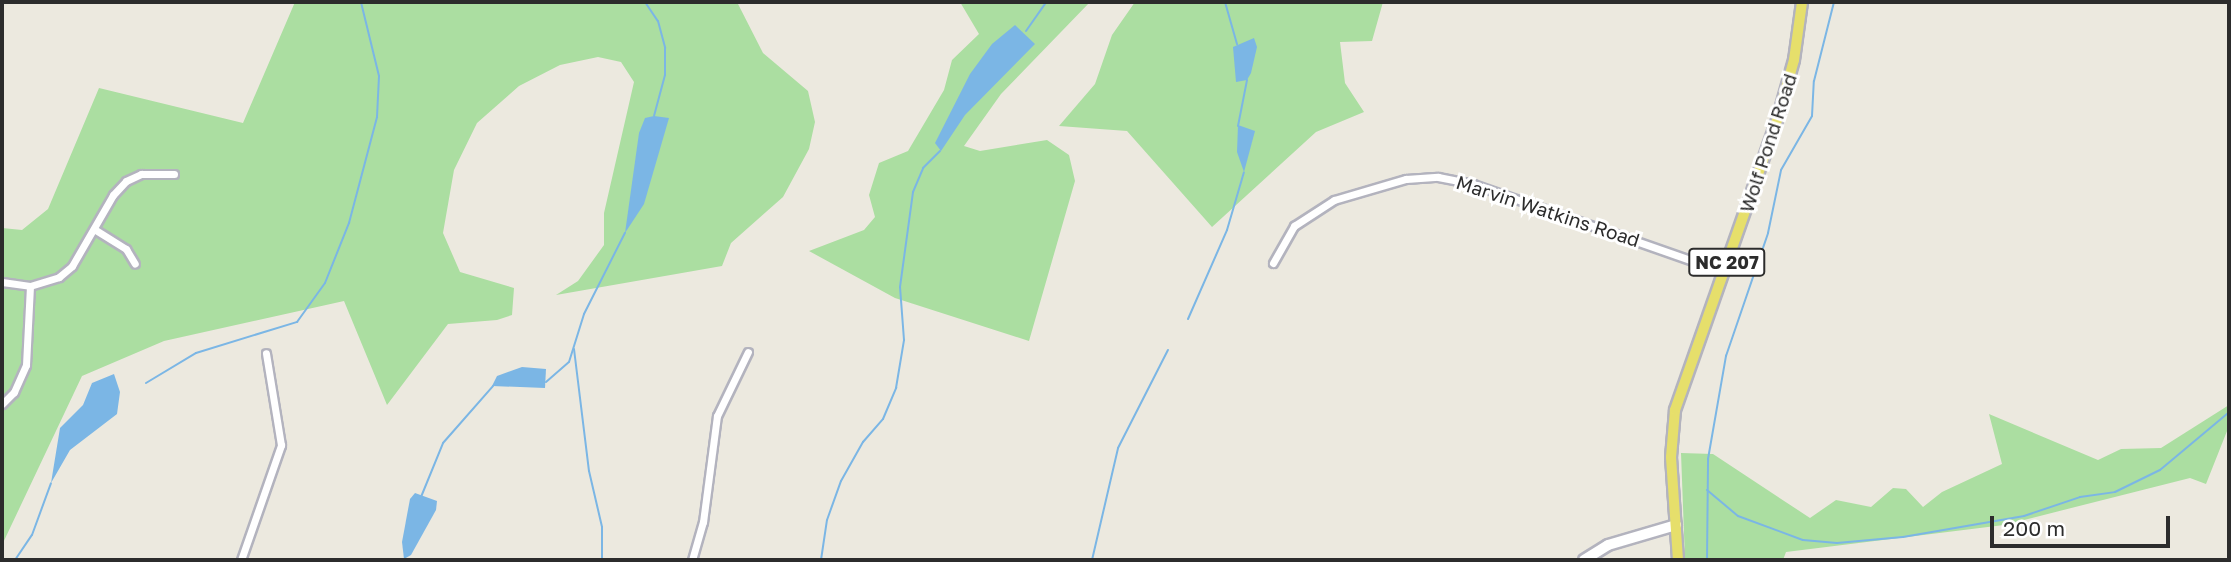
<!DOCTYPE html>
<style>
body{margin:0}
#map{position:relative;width:2231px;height:562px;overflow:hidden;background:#ece9df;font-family:"Golos Text",sans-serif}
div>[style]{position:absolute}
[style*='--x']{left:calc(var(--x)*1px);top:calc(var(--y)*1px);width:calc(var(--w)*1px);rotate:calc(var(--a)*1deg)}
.green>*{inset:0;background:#abdea1}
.water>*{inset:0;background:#7bb6e5}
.stream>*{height:2px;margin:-1px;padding:0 1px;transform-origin:1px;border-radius:1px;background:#7bb6e5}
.roads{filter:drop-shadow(2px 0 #b3b3be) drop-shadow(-2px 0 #b3b3be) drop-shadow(0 2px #b3b3be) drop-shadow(0 -2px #b3b3be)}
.street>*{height:7px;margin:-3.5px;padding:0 3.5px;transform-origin:3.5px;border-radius:3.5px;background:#fff}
.secondary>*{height:10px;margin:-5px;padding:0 5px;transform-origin:5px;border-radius:5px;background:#fff}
.primary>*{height:10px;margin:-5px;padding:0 5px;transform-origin:5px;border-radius:5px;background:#e6df6b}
span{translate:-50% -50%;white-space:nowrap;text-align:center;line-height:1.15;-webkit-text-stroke:6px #fff;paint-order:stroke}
.shield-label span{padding:2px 5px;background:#fff;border:2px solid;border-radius:5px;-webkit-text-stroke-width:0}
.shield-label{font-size:18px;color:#2c2c2c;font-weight:700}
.street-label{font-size:19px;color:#2c2c2c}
.frame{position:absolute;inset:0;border:4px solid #2c2c2c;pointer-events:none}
.scale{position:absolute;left:1990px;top:516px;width:180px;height:32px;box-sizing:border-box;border:4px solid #2c2c2c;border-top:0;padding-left:9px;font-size:21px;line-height:24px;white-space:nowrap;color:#2c2c2c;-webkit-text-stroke:5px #fff;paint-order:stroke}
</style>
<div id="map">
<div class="green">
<i style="clip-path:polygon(295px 2px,737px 2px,763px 53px,808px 91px,815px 122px,809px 149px,783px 197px,731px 243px,722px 266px,556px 295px,578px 281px,604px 245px,604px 213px,634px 82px,621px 62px,598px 57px,560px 65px,519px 86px,477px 123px,454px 170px,443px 233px,460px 272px,514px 288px,512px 315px,497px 320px,448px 324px,387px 405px,344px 301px,164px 341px,82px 376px,2px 545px,2px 228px,22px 230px,48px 209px,99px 88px,243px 123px)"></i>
<i style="clip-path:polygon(960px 2px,1090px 2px,1001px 94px,964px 146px,980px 151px,1047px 140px,1069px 155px,1075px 181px,1029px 341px,895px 298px,809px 251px,864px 230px,875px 217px,869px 195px,879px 163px,908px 151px,944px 90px,952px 60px,979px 34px)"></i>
<i style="clip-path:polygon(1135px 2px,1383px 2px,1372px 41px,1340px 42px,1345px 83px,1364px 112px,1316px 132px,1212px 227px,1127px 131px,1059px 126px,1095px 84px,1112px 35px)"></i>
<i style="clip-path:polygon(2229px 405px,2229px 426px,2206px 484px,2190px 478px,2004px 525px,1786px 552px,1783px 560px,1685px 560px,1681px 453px,1713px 454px,1810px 518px,1836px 500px,1871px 507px,1893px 488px,1906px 489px,1923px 507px,1942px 492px,2002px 464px,1989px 414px,2098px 460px,2121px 449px,2161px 448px)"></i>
</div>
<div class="water">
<i style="clip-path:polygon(1015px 25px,1035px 44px,965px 115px,941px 151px,935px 143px,970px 74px,992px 44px)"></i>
<i style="clip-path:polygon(1254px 38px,1257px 47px,1251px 73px,1247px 80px,1236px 82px,1233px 47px)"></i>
<i style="clip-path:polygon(654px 116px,669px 118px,644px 204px,625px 233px,639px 133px,645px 118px)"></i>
<i style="clip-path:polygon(1238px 125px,1255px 131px,1244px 172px,1237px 152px)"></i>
<i style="clip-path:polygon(522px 367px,546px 369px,545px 388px,492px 386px,497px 376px)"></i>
<i style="clip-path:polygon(114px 374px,120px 392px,117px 414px,70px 450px,51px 483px,60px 428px,83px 405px,92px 383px)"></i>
<i style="clip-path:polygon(415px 493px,437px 501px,436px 510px,411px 555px,404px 559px,402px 542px,410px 499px)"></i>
</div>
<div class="stream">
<i style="--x:645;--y:2;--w:23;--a:56"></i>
<i style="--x:658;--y:21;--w:28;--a:75"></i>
<i style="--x:665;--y:48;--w:27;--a:90"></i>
<i style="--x:665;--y:75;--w:42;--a:105"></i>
<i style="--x:1225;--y:2;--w:44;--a:74.1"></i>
<i style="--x:1026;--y:31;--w:35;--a:-55"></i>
<i style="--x:1238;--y:126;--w:47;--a:-78.9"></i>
<i style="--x:1188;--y:319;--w:97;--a:-66.3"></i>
<i style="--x:1227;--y:230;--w:60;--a:-73.7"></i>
<i style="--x:574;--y:349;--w:123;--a:83"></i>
<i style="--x:589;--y:471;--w:57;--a:76.9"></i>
<i style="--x:602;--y:527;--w:33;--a:90"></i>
<i style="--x:546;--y:382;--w:30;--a:-41"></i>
<i style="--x:569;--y:362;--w:50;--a:-72.6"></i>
<i style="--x:584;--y:314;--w:91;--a:-63.2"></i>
<i style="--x:146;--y:383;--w:58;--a:-31"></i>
<i style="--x:196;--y:353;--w:106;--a:-17.1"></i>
<i style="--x:297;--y:322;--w:48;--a:-54.3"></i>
<i style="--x:325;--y:283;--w:65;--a:-68.2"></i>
<i style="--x:349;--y:223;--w:110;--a:-75.2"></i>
<i style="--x:377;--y:117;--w:41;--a:-87.2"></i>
<i style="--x:379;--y:76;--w:76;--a:-103.7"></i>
<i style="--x:1707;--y:490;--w:40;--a:40"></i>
<i style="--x:1738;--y:516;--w:69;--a:20.3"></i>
<i style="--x:1803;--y:540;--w:34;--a:5"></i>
<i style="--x:1837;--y:543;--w:66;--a:-5.2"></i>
<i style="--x:1903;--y:537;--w:123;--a:-9.8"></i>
<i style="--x:2024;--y:516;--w:59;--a:-18.7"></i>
<i style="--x:2080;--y:497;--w:35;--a:-8"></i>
<i style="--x:2115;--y:492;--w:50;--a:-26.1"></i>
<i style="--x:2160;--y:470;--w:90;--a:-40"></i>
<i style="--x:421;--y:497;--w:58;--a:-67.8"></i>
<i style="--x:443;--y:443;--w:76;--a:-48.7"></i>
<i style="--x:15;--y:560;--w:30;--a:-56"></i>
<i style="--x:32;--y:535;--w:55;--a:-69.9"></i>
<i style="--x:821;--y:560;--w:40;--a:-81.5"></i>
<i style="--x:827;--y:520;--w:41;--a:-70.3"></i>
<i style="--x:841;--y:481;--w:45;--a:-60.6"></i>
<i style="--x:863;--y:442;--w:30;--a:-49"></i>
<i style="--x:883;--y:419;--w:34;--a:-67"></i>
<i style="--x:896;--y:388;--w:49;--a:-80.5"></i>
<i style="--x:904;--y:340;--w:53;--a:-94.3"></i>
<i style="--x:900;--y:287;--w:96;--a:-82.2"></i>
<i style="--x:913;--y:192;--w:26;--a:-67"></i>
<i style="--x:923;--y:168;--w:24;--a:-45"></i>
<i style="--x:1092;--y:560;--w:115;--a:-76.9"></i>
<i style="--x:1118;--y:448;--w:110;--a:-63"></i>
<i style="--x:1707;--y:560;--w:101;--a:-89.4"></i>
<i style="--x:1708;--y:459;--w:105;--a:-80.1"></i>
<i style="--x:1726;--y:356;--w:130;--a:-71.1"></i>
<i style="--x:1768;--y:233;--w:64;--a:-78.3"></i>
<i style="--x:1781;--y:170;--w:62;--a:-60.1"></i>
<i style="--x:1812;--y:116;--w:35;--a:-87"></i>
<i style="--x:1814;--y:81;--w:81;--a:-75.8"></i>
</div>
<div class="roads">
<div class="street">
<i style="--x:94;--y:229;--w:38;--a:32"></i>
<i style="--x:126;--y:249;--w:17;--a:59"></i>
<i style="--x:1273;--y:263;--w:43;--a:-60.4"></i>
<i style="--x:1294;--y:226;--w:48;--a:-33"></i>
<i style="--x:1334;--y:200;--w:75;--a:-16.3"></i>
<i style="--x:1406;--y:179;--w:32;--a:-4"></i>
<i style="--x:1438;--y:177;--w:36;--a:11"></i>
<i style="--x:1473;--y:184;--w:266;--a:19.3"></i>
<i style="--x:2;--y:282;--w:28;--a:8"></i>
<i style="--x:30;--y:286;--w:79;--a:92.9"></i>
<i style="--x:26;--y:365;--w:30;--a:114"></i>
<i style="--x:14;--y:392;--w:17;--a:135"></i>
<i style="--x:30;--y:286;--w:30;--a:-17"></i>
<i style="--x:59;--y:277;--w:17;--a:-40"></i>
<i style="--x:72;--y:266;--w:82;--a:-60"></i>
<i style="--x:113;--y:195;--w:19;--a:-47"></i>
<i style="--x:126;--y:181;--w:17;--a:-25"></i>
<i style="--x:141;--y:174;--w:33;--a:0"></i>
<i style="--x:241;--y:560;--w:122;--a:-70.8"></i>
<i style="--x:281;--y:445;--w:93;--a:-99.3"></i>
<i style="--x:692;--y:560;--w:40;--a:-74"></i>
<i style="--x:703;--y:522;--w:107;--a:-82.5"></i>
<i style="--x:717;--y:416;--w:71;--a:-64.2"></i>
</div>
<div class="secondary">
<i style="--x:1584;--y:560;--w:28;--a:-32"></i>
<i style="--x:1608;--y:545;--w:71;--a:-16.4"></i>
</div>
<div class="primary">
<i style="--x:1678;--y:560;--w:103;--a:-93.9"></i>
<i style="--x:1671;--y:457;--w:47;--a:-85.1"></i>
<i style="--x:1675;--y:410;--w:311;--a:-70.6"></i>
<i style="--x:1778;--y:117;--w:59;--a:-74.3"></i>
<i style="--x:1794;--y:60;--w:59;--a:-82.1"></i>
</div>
</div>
<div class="shield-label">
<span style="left:1727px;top:262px">NC 207</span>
</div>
<div class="street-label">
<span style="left:1768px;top:143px;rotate:-72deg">Wolf Pond Road</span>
<span style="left:1548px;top:211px;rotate:18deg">Marvin Watkins Road</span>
</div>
<div class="frame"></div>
<div class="scale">200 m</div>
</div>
